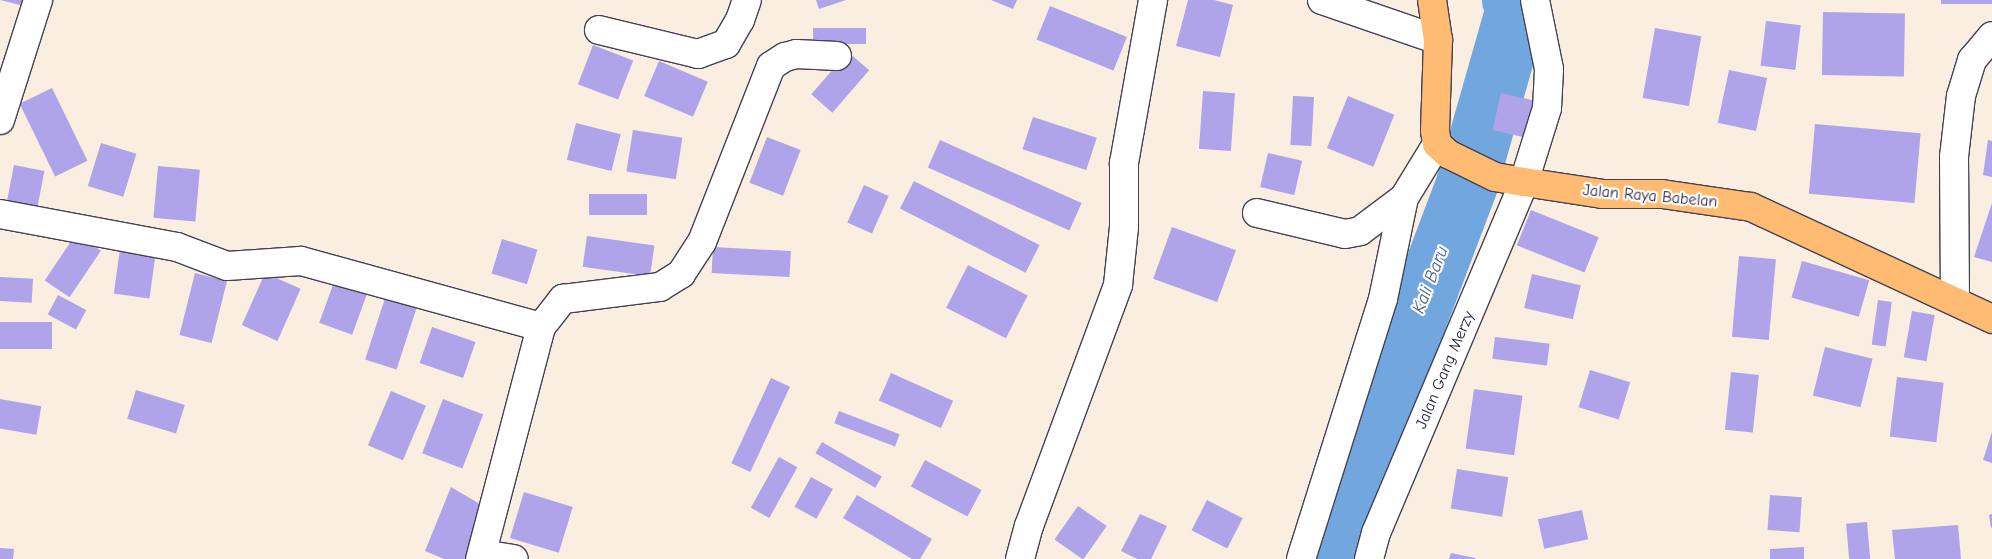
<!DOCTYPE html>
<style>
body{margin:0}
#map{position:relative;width:1992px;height:559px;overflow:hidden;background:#f9eedf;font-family:"Comic Neue",sans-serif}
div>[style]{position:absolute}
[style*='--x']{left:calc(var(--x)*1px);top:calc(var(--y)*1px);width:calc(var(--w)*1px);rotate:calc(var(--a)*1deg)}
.river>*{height:62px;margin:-31px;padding:0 31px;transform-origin:31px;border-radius:31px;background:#71a6de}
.building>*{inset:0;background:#afa3e9;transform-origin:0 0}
.roads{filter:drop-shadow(1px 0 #424154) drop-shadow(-1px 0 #424154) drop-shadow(0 1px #424154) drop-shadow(0 -1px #424154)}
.minor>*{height:28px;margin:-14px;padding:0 14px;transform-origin:14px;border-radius:14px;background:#fff}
.primary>*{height:28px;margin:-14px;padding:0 14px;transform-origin:14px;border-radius:14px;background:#ffbb71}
span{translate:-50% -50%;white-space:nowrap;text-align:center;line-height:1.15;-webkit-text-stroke:4.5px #fff;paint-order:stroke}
.street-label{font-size:16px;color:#22223b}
.water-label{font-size:18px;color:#465d84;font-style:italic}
</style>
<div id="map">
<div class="river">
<i style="--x:1336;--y:559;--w:89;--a:-75.7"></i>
<i style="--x:1358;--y:473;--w:309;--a:-69.3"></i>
<i style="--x:1467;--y:184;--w:182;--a:-74.1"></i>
<i style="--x:1517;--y:9;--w:10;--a:-114"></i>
</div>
<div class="building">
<i style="clip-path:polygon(0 0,29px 0,28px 7px)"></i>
<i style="clip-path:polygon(816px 0,846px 0,819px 9px)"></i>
<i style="clip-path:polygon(991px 0,1017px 0,1013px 9px)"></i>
<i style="clip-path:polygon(1188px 0,1214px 0,1233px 5px,1220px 57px,1176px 46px)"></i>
<i style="left:1941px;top:0;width:51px;height:4px"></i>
<i style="left:1050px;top:6px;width:83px;height:36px;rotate:22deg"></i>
<i style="left:1823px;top:12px;width:82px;height:63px;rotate:1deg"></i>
<i style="left:1766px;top:21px;width:35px;height:45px;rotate:7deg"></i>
<i style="left:813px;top:28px;width:53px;height:16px"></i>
<i style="left:1655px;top:28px;width:47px;height:71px;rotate:10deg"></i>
<i style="left:593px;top:45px;width:43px;height:42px;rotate:21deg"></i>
<i style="left:848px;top:52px;width:28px;height:56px;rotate:41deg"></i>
<i style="left:659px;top:61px;width:53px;height:38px;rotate:23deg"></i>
<i style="left:1729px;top:70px;width:39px;height:54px;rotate:12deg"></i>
<i style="left:52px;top:88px;width:81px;height:36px;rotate:64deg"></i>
<i style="left:1203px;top:91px;width:32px;height:58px;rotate:4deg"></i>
<i style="left:1501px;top:93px;width:35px;height:38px;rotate:13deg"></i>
<i style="left:1293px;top:96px;width:21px;height:49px;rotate:3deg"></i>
<i style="left:1348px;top:96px;width:50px;height:56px;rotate:22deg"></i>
<i style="left:1033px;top:117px;width:67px;height:34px;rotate:18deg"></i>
<i style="left:576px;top:123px;width:46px;height:38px;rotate:14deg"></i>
<i style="left:1815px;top:124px;width:106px;height:70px;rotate:5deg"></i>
<i style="left:633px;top:130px;width:50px;height:42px;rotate:9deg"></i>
<i style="left:767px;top:137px;width:36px;height:49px;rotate:21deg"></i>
<i style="left:940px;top:140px;width:155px;height:30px;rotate:24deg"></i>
<i style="clip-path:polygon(1988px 140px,1992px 141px,1992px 177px,1983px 175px)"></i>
<i style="left:101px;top:143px;width:37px;height:45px;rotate:17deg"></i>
<i style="left:1268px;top:153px;width:35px;height:35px;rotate:13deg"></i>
<i style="left:14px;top:165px;width:31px;height:45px;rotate:11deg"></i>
<i style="left:158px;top:166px;width:42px;height:52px;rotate:5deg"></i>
<i style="left:914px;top:181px;width:141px;height:31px;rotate:27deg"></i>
<i style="left:864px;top:185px;width:27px;height:41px;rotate:24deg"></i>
<i style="left:589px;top:194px;width:58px;height:21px"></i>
<i style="clip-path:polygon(1992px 203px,1992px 262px,1974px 257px)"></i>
<i style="left:1531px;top:210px;width:73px;height:38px;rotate:22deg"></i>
<i style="left:1172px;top:227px;width:68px;height:55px;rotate:20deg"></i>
<i style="left:76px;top:234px;width:30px;height:56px;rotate:34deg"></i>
<i style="left:587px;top:236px;width:68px;height:31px;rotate:8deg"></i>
<i style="left:502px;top:239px;width:37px;height:36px;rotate:17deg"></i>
<i style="left:121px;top:242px;width:36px;height:52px;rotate:8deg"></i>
<i style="left:713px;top:247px;width:78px;height:26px;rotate:3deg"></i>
<i style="left:1739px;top:256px;width:37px;height:81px;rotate:5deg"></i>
<i style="left:1802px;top:261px;width:70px;height:38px;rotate:16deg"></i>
<i style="left:968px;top:265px;width:67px;height:48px;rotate:27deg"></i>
<i style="left:195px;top:273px;width:33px;height:64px;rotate:14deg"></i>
<i style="left:265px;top:273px;width:39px;height:57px;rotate:24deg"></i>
<i style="left:337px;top:274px;width:35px;height:52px;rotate:20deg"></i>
<i style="left:1532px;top:274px;width:50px;height:35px;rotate:13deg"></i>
<i style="left:0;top:277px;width:33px;height:24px;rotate:3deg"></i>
<i style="left:388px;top:289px;width:33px;height:74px;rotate:18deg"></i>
<i style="left:58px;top:295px;width:32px;height:22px;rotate:28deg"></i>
<i style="left:1878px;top:300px;width:14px;height:45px;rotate:8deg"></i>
<i style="left:1912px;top:311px;width:23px;height:47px;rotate:10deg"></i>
<i style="left:0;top:322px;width:52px;height:27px"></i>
<i style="left:432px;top:327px;width:46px;height:38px;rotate:19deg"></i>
<i style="left:1495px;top:337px;width:55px;height:22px;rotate:7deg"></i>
<i style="left:1825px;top:347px;width:49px;height:50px;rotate:14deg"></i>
<i style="left:1590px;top:370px;width:42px;height:39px;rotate:17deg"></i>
<i style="left:1731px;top:372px;width:28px;height:58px;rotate:6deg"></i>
<i style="left:891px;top:373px;width:68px;height:30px;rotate:24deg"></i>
<i style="left:1897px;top:377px;width:47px;height:60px;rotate:7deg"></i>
<i style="left:771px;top:378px;width:21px;height:94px;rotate:25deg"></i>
<i style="left:1474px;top:389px;width:49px;height:60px;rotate:8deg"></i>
<i style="left:136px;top:390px;width:51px;height:30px;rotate:17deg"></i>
<i style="left:391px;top:391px;width:38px;height:59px;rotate:23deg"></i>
<i style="left:0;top:399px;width:42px;height:29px;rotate:10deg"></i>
<i style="left:443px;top:399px;width:43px;height:58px;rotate:21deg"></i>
<i style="left:839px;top:411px;width:65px;height:13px;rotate:21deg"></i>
<i style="clip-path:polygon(1992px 432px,1992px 463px,1983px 460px)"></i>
<i style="left:822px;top:442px;width:69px;height:13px;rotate:30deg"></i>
<i style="left:779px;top:457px;width:21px;height:58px;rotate:29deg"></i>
<i style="left:925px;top:460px;width:64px;height:30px;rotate:28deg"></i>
<i style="left:1457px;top:469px;width:52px;height:40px;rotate:9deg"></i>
<i style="left:811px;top:477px;width:25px;height:34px;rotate:29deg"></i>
<i style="clip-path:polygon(451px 487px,485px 507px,471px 559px,444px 559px,425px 551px)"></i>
<i style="left:524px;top:492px;width:51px;height:48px;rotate:17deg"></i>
<i style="clip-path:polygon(857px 495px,932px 539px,920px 559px,912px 559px,843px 518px)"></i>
<i style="left:1770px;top:495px;width:32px;height:35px;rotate:4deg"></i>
<i style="left:1207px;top:500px;width:40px;height:34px;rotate:27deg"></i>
<i style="left:1078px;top:506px;width:35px;height:41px;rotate:35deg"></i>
<i style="left:1582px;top:510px;width:30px;height:45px;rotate:78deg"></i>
<i style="clip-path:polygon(1140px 514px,1167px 526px,1151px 559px,1137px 559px,1121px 551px)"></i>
<i style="clip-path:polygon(1992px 514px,1992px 527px,1991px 528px,1989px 515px)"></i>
<i style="left:1867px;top:522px;width:37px;height:21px;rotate:85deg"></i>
<i style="clip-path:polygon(1958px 525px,1961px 559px,1895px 559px,1892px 530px)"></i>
<i style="clip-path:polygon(1804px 547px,1804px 559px,1770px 559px,1770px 549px)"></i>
<i style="clip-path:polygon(0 548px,14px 549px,13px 559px,0 559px)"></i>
<i style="clip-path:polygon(1451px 553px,1475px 558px,1475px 559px,1449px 559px)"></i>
</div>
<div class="roads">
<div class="minor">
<i style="--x:1322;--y:0;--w:123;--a:19"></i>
<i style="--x:599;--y:30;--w:102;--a:13.6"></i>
<i style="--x:698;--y:54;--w:30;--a:-20"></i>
<i style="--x:726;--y:44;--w:28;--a:-60"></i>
<i style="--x:740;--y:20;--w:21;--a:-71"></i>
<i style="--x:0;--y:120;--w:126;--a:-72.4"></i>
<i style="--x:1257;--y:213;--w:90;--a:13.4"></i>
<i style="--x:1345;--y:234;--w:15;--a:-11"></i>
<i style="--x:1360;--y:231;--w:55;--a:-36.9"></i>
<i style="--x:0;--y:214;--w:180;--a:10.6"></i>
<i style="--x:177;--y:247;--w:53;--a:20.8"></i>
<i style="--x:227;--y:266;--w:74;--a:-3.9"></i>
<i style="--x:301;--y:261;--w:249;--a:15.4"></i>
<i style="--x:541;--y:327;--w:240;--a:104.7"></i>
<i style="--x:1955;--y:300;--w:143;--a:-90.4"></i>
<i style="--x:1954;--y:157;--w:61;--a:-83.5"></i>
<i style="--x:1961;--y:96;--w:38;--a:-73"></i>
<i style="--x:1972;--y:60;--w:31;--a:-50"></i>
<i style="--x:541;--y:327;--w:36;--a:-52"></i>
<i style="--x:563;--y:299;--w:98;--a:-7.1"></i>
<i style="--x:660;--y:287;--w:25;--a:-32"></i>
<i style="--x:681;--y:274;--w:38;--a:-57"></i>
<i style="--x:702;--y:242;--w:189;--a:-68.6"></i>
<i style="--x:771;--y:66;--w:17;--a:-33"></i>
<i style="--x:785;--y:57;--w:11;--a:-15"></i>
<i style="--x:796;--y:54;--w:41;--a:2.8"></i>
<i style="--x:482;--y:554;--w:32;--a:9"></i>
<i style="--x:1020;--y:559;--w:34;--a:-75"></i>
<i style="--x:1029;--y:526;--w:257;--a:-69.7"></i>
<i style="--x:1118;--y:285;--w:58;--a:-84.1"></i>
<i style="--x:1124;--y:227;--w:64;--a:-90"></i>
<i style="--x:1124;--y:163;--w:166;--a:-79.9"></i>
<i style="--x:1301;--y:559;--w:273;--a:-72.5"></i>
<i style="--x:1383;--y:299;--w:103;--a:-78.3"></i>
<i style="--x:1404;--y:198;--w:63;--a:-58.6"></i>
<i style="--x:1369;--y:559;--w:27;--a:-75"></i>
<i style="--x:1376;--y:533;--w:381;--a:-67.1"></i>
<i style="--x:1524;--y:182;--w:77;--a:-72.7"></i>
<i style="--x:1547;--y:108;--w:39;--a:-87"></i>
<i style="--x:1549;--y:69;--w:70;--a:-101.5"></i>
</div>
<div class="primary">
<i style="--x:1432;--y:0;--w:40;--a:81.5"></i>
<i style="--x:1438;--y:40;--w:91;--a:91.9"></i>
<i style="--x:1435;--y:131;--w:13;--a:81"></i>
<i style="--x:1437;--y:144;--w:15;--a:42"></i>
<i style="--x:1448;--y:154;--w:52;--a:26.1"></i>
<i style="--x:1495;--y:177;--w:29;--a:10"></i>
<i style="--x:1524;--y:182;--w:79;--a:8.7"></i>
<i style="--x:1602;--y:194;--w:60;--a:0"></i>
<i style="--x:1662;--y:194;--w:90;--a:8.3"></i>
<i style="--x:1751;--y:207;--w:266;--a:24.9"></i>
</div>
</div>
<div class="street-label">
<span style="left:1650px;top:196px;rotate:5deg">Jalan Raya Babelan</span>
<span style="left:1445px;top:370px;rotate:-67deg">Jalan Gang Merzy</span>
</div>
<div class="water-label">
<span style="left:1431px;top:280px;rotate:-69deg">Kali Baru</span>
</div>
</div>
